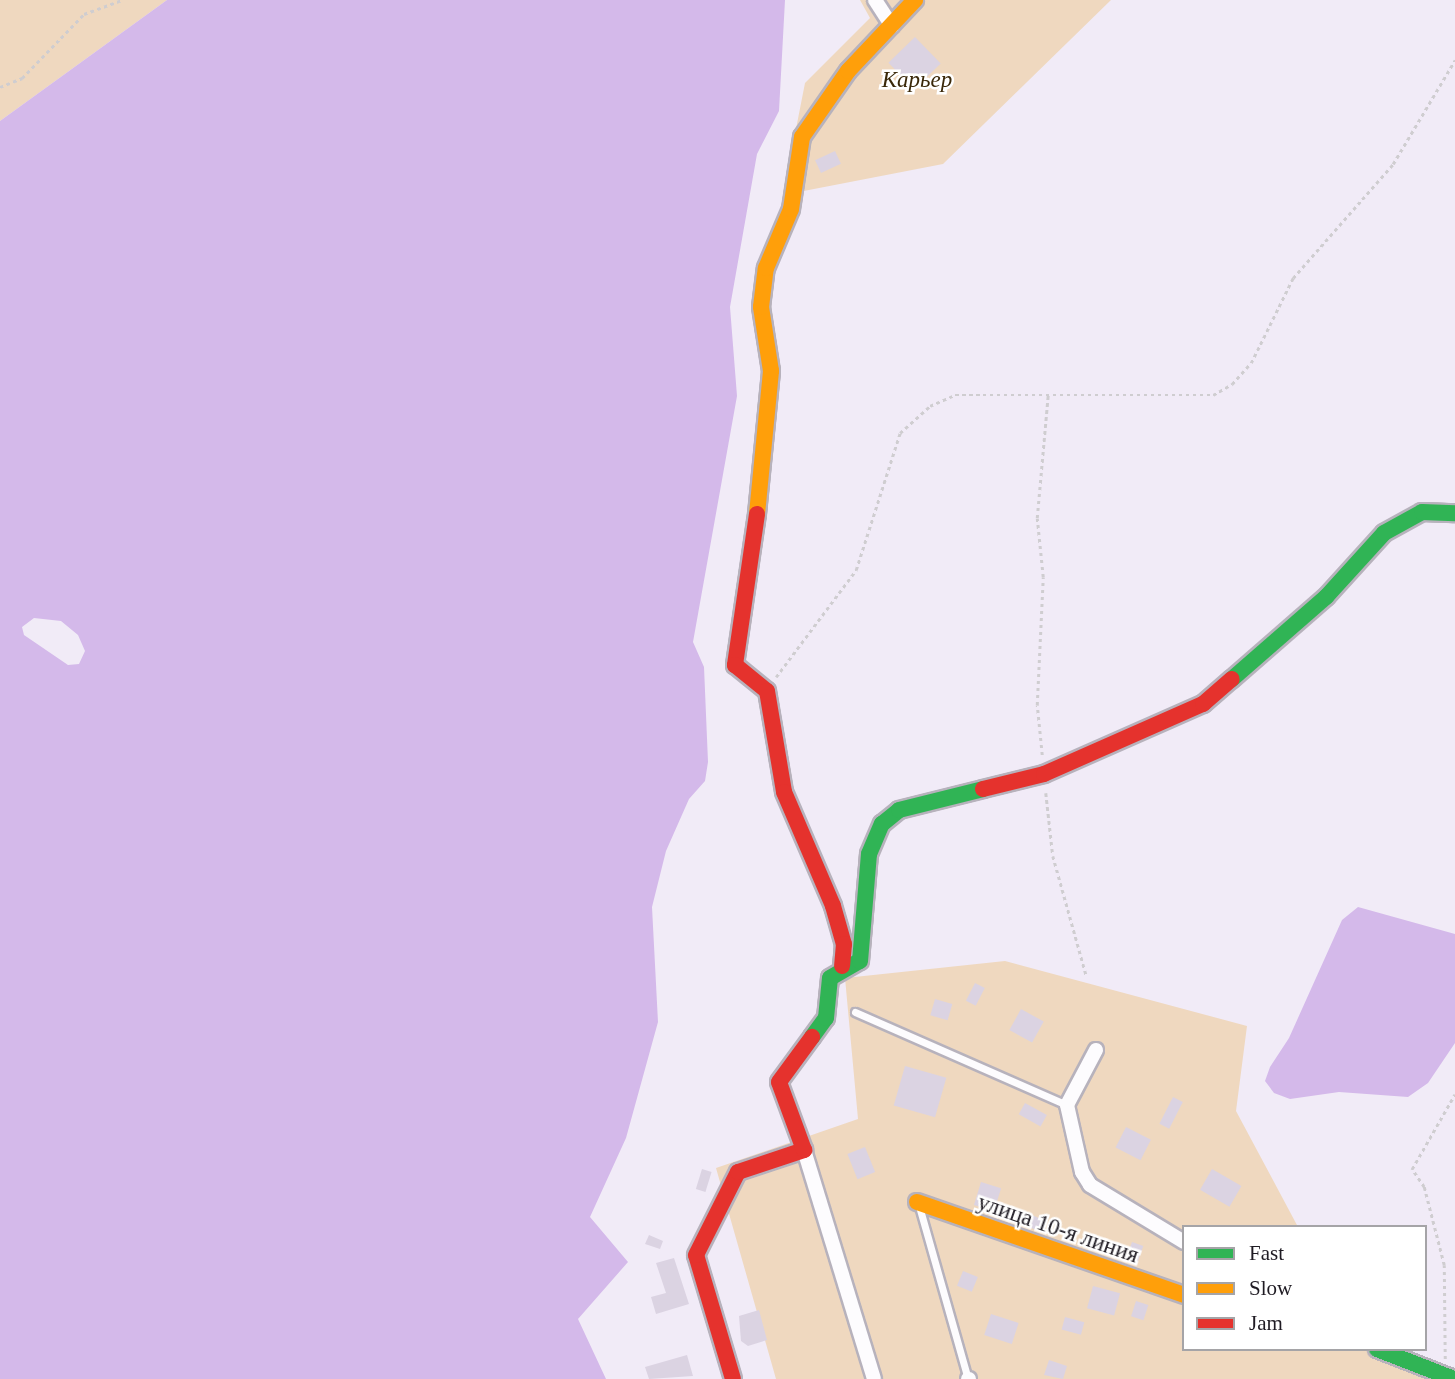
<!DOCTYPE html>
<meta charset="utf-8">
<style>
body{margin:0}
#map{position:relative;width:1455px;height:1379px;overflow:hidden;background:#f1ebf7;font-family:"Times New Roman",serif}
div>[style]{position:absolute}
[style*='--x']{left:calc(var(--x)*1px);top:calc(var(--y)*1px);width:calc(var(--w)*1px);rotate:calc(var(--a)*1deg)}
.green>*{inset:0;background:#efd8bf}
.water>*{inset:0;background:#d4b9ea}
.building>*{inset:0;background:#dbd3e2;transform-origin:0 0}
.path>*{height:2.5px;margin-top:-1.25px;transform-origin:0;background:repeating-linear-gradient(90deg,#cfcdd0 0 3.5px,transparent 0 7px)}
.roads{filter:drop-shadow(2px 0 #b7b2bc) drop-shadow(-2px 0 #b7b2bc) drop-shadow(0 2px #b7b2bc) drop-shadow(0 -2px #b7b2bc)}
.lane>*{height:7px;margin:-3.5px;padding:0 3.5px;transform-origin:3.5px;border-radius:3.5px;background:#fdfcfe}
.street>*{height:14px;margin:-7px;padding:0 7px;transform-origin:7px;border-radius:7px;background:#fdfcfe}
.fast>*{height:16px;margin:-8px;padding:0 8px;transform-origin:8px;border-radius:8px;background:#30b455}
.slow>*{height:16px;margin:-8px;padding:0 8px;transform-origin:8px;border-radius:8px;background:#ff9f0a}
.jam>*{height:16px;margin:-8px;padding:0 8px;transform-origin:8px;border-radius:8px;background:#e5322d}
span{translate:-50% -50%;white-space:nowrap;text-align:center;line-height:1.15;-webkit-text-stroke:5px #fff;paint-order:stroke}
.park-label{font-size:23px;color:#3a2809;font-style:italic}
.street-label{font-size:23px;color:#1f1b23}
.legend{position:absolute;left:1182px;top:1225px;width:245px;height:126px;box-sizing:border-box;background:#fff;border:2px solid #a5a4a7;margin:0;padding:9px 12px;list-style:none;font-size:21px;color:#1f1b23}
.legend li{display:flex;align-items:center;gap:14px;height:35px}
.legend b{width:35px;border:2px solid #a5a4a7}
</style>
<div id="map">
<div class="green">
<i style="clip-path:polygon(0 0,167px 0,0 121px)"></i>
<i style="clip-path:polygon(860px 0,1111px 0,943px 164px,783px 195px,805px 83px,870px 18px)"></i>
<i style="clip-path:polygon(1005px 961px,1247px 1026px,1236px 1111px,1298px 1227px,1184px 1227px,1184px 1349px,1366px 1349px,1376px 1358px,1437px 1379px,776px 1379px,716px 1168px,858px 1119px,845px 978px)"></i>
</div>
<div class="water">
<i style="clip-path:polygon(evenodd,167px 0,785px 0,779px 111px,757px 154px,730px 307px,737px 396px,693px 642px,704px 667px,708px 762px,705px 781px,689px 799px,666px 851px,652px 907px,658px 1022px,626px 1138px,590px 1217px,628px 1262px,578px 1319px,606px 1379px,0 1379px,0 121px,167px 0,34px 618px,61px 621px,78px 635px,85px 651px,79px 664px,68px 665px,24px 635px,22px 627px,34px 618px)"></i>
<i style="clip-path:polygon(1358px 907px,1455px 934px,1455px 1043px,1428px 1083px,1408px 1097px,1339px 1092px,1290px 1099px,1274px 1093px,1265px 1081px,1270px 1067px,1289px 1038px,1342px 920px)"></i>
</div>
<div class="building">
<i style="left:915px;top:37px;width:37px;height:37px;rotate:46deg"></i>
<i style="left:835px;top:151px;width:14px;height:22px;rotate:65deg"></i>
<i style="left:975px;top:983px;width:11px;height:20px;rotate:27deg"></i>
<i style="left:935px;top:999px;width:18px;height:17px;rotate:16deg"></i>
<i style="left:1021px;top:1009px;width:26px;height:24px;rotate:29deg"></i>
<i style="left:905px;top:1066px;width:43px;height:41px;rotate:16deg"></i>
<i style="left:1173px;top:1097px;width:11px;height:30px;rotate:27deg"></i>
<i style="left:1025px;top:1103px;width:25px;height:13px;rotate:29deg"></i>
<i style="left:1126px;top:1127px;width:28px;height:23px;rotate:27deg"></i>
<i style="left:865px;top:1147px;width:27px;height:19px;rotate:68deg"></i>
<i style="left:702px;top:1169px;width:10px;height:21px;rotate:17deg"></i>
<i style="left:1212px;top:1169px;width:34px;height:24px;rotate:30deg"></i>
<i style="left:981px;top:1182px;width:21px;height:24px;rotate:17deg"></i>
<i style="left:1023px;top:1211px;width:22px;height:12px;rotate:24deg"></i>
<i style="clip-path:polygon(649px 1235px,663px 1241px,660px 1249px,645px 1244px)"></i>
<i style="left:1132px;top:1242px;width:12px;height:20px;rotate:20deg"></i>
<i style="clip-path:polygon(674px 1258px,689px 1304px,656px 1314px,651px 1297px,666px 1293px,656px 1263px)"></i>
<i style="left:963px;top:1271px;width:16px;height:16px;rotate:22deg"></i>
<i style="left:1093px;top:1286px;width:28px;height:23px;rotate:15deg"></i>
<i style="left:1136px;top:1301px;width:13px;height:16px;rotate:18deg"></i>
<i style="clip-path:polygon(759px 1310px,767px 1340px,748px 1346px,741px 1341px,739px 1316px)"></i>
<i style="left:991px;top:1314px;width:29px;height:22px;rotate:18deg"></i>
<i style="left:1065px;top:1317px;width:20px;height:13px;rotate:15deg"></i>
<i style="clip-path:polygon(687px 1355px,693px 1376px,649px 1379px,645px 1367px)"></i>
<i style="clip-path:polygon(1049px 1360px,1067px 1366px,1063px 1379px,1044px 1375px)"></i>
</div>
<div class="path">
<i style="--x:0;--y:87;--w:24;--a:-22"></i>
<i style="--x:22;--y:78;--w:89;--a:-45.9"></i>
<i style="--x:84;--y:14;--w:40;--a:-20.2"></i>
<i style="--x:776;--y:677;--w:134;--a:-53.2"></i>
<i style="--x:856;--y:570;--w:144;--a:-72.2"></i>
<i style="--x:900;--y:433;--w:40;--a:-42"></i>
<i style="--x:930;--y:406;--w:27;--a:-24"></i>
<i style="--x:955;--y:395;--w:258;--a:0"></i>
<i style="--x:1213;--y:395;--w:22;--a:-30"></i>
<i style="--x:1232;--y:384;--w:28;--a:-48"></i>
<i style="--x:1251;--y:363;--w:95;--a:-63.7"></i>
<i style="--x:1293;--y:278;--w:152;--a:-48.7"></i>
<i style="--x:1393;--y:164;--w:121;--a:-59.2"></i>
<i style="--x:1042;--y:755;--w:50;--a:-95.7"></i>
<i style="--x:1037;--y:705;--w:128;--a:-87.3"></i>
<i style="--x:1043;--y:577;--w:59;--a:-95.8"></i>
<i style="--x:1037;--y:518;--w:123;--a:-84.9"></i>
<i style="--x:1046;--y:793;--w:63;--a:83.7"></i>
<i style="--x:1053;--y:856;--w:123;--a:74.4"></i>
<i style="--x:1445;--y:1359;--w:94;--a:-90.6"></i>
<i style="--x:1444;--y:1265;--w:81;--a:-104.4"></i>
<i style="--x:1424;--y:1187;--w:22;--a:-124"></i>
<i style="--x:1412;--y:1169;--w:86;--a:-60.2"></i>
</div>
<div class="roads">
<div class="lane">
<i style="--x:855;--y:1012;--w:232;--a:23.7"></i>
<i style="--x:919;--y:1206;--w:180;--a:74.2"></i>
</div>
<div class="street">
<i style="--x:875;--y:0;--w:31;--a:57"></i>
<i style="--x:1096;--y:1050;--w:62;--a:117.8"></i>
<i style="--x:1067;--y:1105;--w:69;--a:77.4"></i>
<i style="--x:1082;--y:1172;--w:15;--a:58"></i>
<i style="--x:1090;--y:1185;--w:110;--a:31.2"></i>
<i style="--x:804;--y:1150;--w:239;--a:73"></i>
<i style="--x:968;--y:1379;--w:1;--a:0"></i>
</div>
<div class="fast">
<i style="--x:1232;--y:679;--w:125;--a:-41.1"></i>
<i style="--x:1326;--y:597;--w:86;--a:-47.8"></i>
<i style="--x:1384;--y:533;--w:43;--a:-28.9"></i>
<i style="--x:1422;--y:512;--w:33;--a:2"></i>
<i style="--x:812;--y:1037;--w:24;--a:-54"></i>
<i style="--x:826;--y:1018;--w:40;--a:-84.3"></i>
<i style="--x:830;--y:978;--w:34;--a:-30"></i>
<i style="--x:860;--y:961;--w:107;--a:-85.2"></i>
<i style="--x:869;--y:854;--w:33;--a:-67"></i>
<i style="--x:882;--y:824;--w:22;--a:-39"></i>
<i style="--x:899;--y:810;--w:87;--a:-14"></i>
<i style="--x:1377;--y:1349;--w:83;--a:21.3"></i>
</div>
<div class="slow">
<i style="--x:757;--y:514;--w:144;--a:-84.4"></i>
<i style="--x:771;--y:371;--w:65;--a:-98.9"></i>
<i style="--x:761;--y:307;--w:39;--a:-83"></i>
<i style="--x:766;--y:268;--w:64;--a:-67"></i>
<i style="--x:791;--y:209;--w:73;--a:-81.3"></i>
<i style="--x:802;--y:137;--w:80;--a:-55.1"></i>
<i style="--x:848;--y:71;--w:98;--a:-46.7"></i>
<i style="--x:917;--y:1202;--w:283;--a:19.2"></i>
</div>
<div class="jam">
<i style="--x:757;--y:514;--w:153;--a:98.3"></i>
<i style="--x:735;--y:665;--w:41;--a:39.1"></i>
<i style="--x:767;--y:691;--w:102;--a:80.4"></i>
<i style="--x:784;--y:792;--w:124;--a:66.7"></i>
<i style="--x:833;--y:906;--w:40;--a:74"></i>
<i style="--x:844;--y:944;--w:22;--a:95"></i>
<i style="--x:983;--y:789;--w:63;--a:-13.8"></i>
<i style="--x:1044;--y:774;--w:174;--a:-23.8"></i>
<i style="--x:1203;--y:704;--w:38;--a:-41"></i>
<i style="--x:733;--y:1379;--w:129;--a:-106.6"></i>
<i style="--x:696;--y:1255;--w:93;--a:-63.2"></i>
<i style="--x:738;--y:1172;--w:70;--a:-18.4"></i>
<i style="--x:804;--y:1150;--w:72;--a:-110.2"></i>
<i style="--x:779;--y:1082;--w:56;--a:-53.7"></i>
</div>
</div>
<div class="park-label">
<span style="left:917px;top:80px">Карьер</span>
</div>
<div class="street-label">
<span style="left:1058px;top:1229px;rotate:19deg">улица 10-я линия</span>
</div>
<ul class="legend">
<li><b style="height:9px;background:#30b455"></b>Fast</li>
<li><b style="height:9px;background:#ff9f0a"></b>Slow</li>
<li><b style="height:9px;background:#e5322d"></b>Jam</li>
</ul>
</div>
